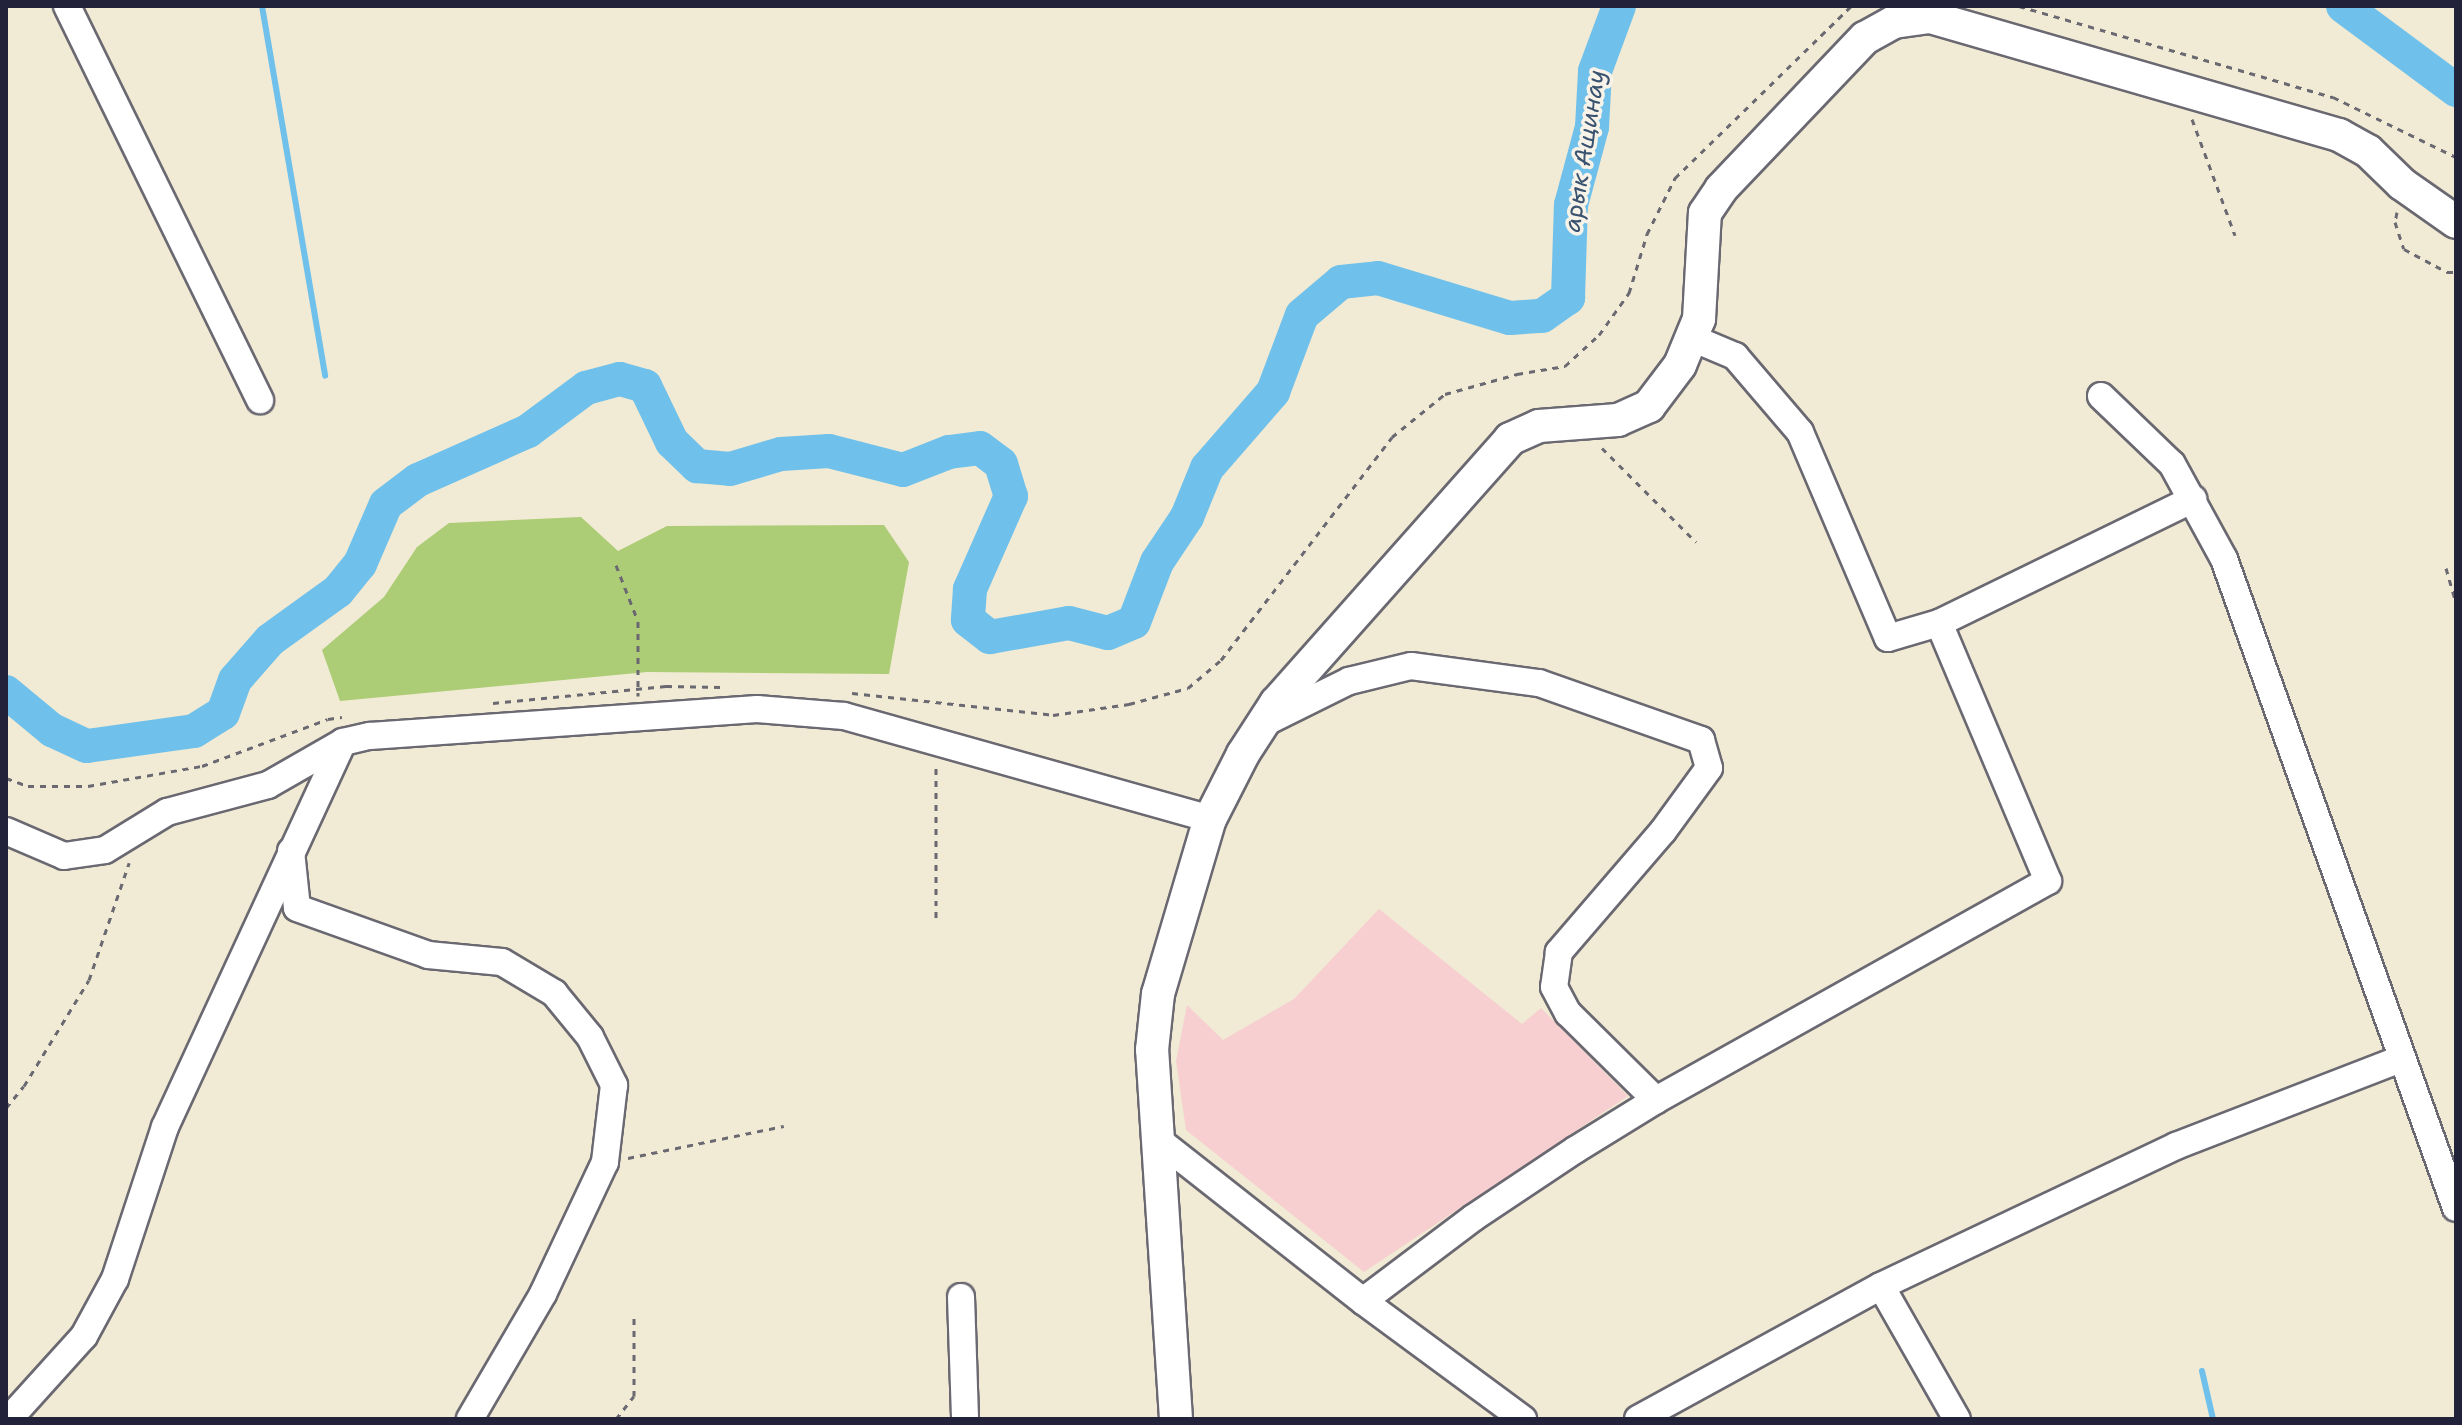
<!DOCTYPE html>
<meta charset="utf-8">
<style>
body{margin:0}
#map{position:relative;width:2462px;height:1425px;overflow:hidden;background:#f1ead4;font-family:"Shantell Sans",sans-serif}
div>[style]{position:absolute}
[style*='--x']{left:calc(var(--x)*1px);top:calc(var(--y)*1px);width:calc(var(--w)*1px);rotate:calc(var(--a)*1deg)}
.built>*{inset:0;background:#f7cfd0}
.green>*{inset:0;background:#accd75}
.stream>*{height:6px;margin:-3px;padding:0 3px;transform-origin:3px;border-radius:3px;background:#6fc1eb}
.river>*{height:34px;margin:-17px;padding:0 17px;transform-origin:17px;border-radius:17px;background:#6fc1eb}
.path>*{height:3px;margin-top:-1.5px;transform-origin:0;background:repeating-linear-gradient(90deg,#6a6871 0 6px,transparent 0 12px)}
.roads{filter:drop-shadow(2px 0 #6a6871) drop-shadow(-2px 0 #6a6871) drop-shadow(0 2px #6a6871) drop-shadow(0 -2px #6a6871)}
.minor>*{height:26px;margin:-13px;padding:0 13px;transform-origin:13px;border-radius:13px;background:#fff}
.major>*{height:32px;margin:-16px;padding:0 16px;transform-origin:16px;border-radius:16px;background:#fff}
span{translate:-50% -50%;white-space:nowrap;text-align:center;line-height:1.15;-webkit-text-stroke:7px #f7f3e8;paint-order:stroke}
.water-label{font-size:24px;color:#395270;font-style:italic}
.frame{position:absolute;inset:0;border:8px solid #22223b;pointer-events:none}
</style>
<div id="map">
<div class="built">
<i style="clip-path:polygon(1379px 909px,1522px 1024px,1541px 1008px,1628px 1096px,1364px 1272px,1186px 1130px,1176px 1061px,1187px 1005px,1223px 1040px,1294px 999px)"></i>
</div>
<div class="green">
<i style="clip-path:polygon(581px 517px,618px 551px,667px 526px,884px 525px,909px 562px,889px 674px,647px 672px,340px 701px,322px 650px,384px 597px,417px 547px,449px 523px)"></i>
</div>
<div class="stream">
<i style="--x:262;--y:6;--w:375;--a:80.3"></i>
<i style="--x:2202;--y:1371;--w:49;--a:77.1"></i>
</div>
<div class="river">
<i style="--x:2343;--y:6;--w:141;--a:36.6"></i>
<i style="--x:6;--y:692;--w:60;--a:39.6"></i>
<i style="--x:52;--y:730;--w:38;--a:25"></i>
<i style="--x:87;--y:746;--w:108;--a:-8"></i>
<i style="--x:194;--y:731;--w:34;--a:-32"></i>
<i style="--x:223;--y:713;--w:35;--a:-70"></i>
<i style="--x:235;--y:680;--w:53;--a:-48.8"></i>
<i style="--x:270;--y:640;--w:84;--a:-35.8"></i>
<i style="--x:338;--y:591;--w:35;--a:-51"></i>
<i style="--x:360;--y:564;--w:65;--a:-66.6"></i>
<i style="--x:386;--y:504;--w:40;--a:-37"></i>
<i style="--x:418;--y:480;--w:120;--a:-24"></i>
<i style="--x:528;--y:431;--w:72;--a:-36.6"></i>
<i style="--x:586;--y:388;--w:35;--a:-15"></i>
<i style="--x:620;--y:379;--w:26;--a:16"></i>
<i style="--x:645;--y:386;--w:62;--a:64.3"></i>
<i style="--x:672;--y:442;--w:35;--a:44"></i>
<i style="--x:697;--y:466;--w:33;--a:5"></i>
<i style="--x:730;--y:469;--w:53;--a:-16.4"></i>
<i style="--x:781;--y:454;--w:48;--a:-3.6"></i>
<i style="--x:829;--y:451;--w:76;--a:14.4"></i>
<i style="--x:903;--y:470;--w:49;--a:-21.4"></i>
<i style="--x:949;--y:452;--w:31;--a:-7"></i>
<i style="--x:980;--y:448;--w:26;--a:37"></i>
<i style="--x:1001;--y:464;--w:34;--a:73"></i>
<i style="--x:1011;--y:496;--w:102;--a:113.8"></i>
<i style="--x:970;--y:589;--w:31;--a:94"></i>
<i style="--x:968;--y:620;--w:28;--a:38"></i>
<i style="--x:990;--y:637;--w:80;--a:-10"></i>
<i style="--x:1069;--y:623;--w:40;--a:14.4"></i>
<i style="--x:1108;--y:633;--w:28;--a:-23"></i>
<i style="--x:1134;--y:622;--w:64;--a:-69"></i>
<i style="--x:1157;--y:562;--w:54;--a:-56.3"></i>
<i style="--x:1187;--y:517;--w:53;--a:-67.8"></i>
<i style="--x:1207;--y:468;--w:101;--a:-49"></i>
<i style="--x:1273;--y:392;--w:82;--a:-69.4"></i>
<i style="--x:1302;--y:315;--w:51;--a:-40.2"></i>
<i style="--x:1341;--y:282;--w:37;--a:-6"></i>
<i style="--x:1378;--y:278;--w:138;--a:16.9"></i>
<i style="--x:1510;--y:318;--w:32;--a:-4"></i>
<i style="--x:1542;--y:316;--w:32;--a:-35"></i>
<i style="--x:1568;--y:298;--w:93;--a:-88.2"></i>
<i style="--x:1571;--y:205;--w:81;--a:-74.9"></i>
<i style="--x:1592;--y:127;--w:56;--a:-86.9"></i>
<i style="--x:1595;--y:71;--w:69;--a:-69.7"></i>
</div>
<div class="path">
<i style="--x:2019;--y:6;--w:327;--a:16.2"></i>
<i style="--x:2333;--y:97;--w:137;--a:26"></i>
<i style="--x:2192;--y:119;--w:124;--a:69.7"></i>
<i style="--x:2397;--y:212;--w:10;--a:101"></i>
<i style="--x:2395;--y:222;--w:28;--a:72"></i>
<i style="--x:2404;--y:249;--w:49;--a:28.1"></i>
<i style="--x:2447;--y:272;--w:9;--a:0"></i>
<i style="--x:1602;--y:448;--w:133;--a:45"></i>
<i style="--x:616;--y:565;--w:60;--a:68.6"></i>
<i style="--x:638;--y:621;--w:75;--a:90"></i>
<i style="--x:2446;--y:568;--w:37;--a:74"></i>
<i style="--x:852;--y:693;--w:202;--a:6.2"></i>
<i style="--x:1053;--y:715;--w:77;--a:-8.2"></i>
<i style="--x:1129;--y:704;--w:61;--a:-15.2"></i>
<i style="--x:1188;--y:688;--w:43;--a:-40.3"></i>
<i style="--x:1221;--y:660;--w:281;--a:-52.5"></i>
<i style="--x:1392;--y:437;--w:68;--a:-39.1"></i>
<i style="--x:1445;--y:394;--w:75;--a:-15.5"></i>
<i style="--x:1517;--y:374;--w:49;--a:-9.5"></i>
<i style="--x:1565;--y:366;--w:46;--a:-42.4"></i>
<i style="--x:1599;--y:335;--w:52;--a:-54.5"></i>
<i style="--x:1629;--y:293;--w:62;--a:-73"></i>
<i style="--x:1647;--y:234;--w:63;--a:-63.4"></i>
<i style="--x:1675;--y:178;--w:246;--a:-44.3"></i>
<i style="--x:493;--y:703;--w:174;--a:-5.6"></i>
<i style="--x:666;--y:686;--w:55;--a:1"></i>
<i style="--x:6;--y:778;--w:23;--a:20"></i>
<i style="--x:28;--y:786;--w:60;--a:0"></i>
<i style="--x:88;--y:786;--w:116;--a:-10"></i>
<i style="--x:202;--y:766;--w:134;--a:-20.5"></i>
<i style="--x:328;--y:719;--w:14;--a:-8"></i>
<i style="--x:936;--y:918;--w:153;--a:-90"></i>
<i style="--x:6;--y:1108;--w:28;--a:-51"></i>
<i style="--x:24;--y:1086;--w:124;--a:-58.5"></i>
<i style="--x:89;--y:980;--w:124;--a:-71.1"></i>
<i style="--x:628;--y:1158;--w:159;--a:-11.6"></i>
<i style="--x:616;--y:1419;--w:29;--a:-52"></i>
<i style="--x:634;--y:1396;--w:82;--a:-90"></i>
</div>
<div class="roads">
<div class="minor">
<i style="--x:67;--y:6;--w:439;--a:63.9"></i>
<i style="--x:1692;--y:338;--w:47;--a:22.7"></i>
<i style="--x:1735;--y:356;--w:100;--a:49.5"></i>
<i style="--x:1800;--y:432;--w:224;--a:66.9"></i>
<i style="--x:1888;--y:638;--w:53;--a:-16.4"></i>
<i style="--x:1939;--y:623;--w:283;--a:-26"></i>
<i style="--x:2101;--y:396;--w:98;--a:43.8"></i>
<i style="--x:2172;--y:464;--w:108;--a:61.3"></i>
<i style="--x:2224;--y:559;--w:689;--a:70.33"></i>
<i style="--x:1264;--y:723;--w:95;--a:-26.3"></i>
<i style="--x:1349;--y:681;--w:64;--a:-13.6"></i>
<i style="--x:1411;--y:666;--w:129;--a:7.6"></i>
<i style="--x:1539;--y:683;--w:172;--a:19.4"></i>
<i style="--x:1701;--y:740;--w:29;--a:74"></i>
<i style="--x:1709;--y:768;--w:78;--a:126.1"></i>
<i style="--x:1663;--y:831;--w:160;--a:130.7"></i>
<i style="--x:1559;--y:952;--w:35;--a:98"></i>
<i style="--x:1554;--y:987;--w:30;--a:62"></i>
<i style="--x:1568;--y:1013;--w:124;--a:44.7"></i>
<i style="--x:6;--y:831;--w:63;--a:23.3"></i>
<i style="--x:64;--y:856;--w:41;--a:-8.3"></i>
<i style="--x:105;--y:850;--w:73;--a:-31.5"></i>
<i style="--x:167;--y:812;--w:105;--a:-15"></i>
<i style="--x:268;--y:785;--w:86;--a:-29.8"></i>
<i style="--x:343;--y:742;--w:28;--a:-13"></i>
<i style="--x:370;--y:736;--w:388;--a:-4"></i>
<i style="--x:757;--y:709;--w:87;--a:4.6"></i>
<i style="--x:844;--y:716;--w:380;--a:15.7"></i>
<i style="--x:291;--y:851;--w:57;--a:84"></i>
<i style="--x:297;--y:908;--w:139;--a:19.7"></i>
<i style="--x:428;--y:955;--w:74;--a:5.4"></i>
<i style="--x:502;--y:962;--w:61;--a:30.8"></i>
<i style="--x:554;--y:993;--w:57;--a:50.7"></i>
<i style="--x:590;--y:1037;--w:54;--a:63.4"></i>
<i style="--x:614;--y:1085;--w:78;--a:96.7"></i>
<i style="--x:605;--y:1162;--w:146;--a:115.2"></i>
<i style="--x:543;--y:1294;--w:145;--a:120.3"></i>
<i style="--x:1157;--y:1139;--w:262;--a:38.2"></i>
<i style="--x:1363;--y:1301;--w:199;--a:36.4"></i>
<i style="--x:1881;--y:1286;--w:153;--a:60.3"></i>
<i style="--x:961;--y:1297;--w:122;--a:88.1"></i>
<i style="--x:1363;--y:1301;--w:138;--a:-37"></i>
<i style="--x:1473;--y:1218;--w:123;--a:-33.7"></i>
<i style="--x:1575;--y:1150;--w:95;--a:-31.7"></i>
<i style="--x:1656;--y:1100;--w:449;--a:-29.2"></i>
<i style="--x:2048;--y:881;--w:280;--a:-112.9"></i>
<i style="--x:9;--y:1419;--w:112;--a:-47.9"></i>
<i style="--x:84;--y:1336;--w:65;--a:-61.5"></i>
<i style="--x:115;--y:1279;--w:160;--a:-71.8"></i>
<i style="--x:165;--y:1127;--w:424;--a:-65.2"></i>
<i style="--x:1638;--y:1419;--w:277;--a:-28.7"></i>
<i style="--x:1881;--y:1286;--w:327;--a:-25.4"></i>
<i style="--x:2176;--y:1146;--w:240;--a:-21.2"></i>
</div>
<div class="major">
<i style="--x:1176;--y:1419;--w:370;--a:-93.7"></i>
<i style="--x:1152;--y:1050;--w:56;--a:-83.9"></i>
<i style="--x:1158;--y:994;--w:183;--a:-73.5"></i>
<i style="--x:1210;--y:819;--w:73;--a:-63.1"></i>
<i style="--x:1243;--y:754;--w:61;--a:-57.1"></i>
<i style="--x:1276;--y:703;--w:353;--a:-48.4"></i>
<i style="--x:1510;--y:439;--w:32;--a:-24"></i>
<i style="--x:1539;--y:426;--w:79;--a:-4.3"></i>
<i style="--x:1618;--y:420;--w:34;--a:-24"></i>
<i style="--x:1649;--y:406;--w:51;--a:-52.9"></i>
<i style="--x:1680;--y:365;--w:50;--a:-67.6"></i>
<i style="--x:1699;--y:319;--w:106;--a:-86.8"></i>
<i style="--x:1705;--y:213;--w:29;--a:-56"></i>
<i style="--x:1721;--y:189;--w:209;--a:-46.4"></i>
<i style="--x:1865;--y:38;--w:33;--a:-29"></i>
<i style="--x:1894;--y:22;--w:36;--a:-8"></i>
<i style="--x:1930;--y:17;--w:426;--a:16.1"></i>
<i style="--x:2339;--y:135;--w:33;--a:29"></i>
<i style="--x:2368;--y:151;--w:47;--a:44.1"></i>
<i style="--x:2402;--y:184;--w:66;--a:35.1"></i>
</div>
</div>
<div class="water-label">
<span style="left:1585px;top:151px;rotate:-81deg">арык Ащинау</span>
</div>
<div class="frame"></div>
</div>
